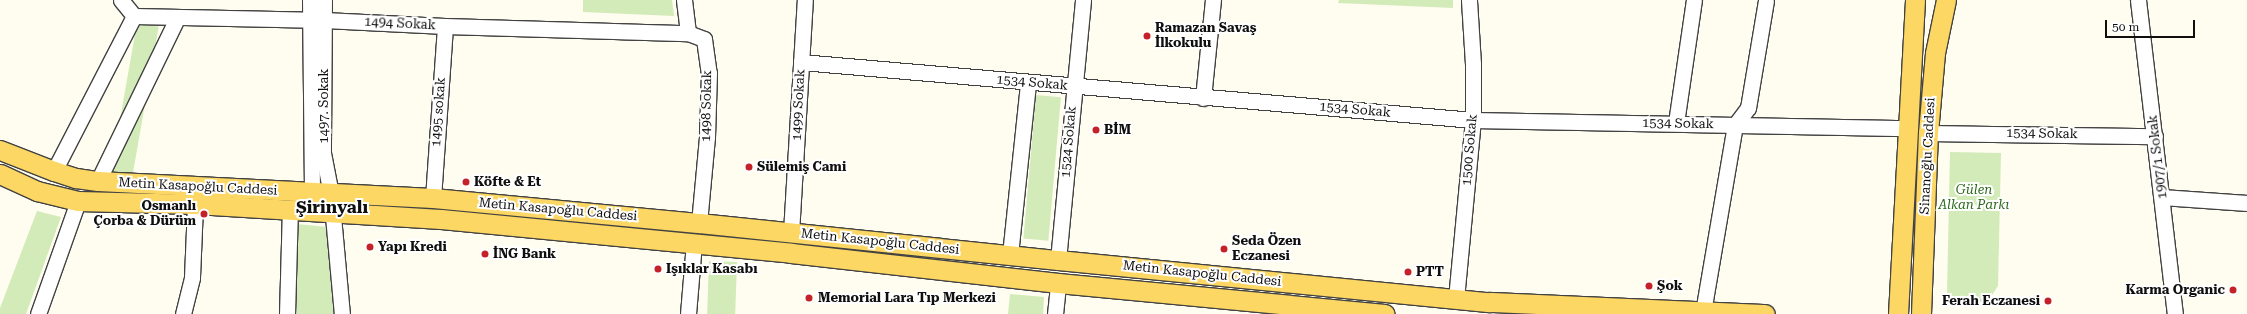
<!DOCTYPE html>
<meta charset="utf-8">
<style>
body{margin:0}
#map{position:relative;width:2247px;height:314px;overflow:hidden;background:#fffcf0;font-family:"Roboto Serif",serif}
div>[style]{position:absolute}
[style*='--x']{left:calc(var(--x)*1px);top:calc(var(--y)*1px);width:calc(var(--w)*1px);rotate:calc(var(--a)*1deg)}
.green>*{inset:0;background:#d3ebb8;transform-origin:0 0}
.roads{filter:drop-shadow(1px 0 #424242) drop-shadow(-1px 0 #424242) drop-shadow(0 1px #424242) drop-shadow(0 -1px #424242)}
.minor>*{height:15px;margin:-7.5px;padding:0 7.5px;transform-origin:7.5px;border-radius:7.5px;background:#fff}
.major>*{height:19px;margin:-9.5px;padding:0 9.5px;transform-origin:9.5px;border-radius:9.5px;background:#fdd763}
.dots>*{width:11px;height:11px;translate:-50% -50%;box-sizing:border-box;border:2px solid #fff;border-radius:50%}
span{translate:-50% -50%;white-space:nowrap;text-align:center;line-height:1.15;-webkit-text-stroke:4px #fff;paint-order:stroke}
.street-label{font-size:13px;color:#0f0f0f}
.poi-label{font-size:13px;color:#0f0f0f;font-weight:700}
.left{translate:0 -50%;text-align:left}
.right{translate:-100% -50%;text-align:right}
.park-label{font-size:13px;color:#2c691c;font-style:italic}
.district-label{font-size:17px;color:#0f0f0f;font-weight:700}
.scale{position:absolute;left:2105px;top:20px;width:90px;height:18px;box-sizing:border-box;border:2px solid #0f0f0f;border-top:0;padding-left:5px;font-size:12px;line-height:14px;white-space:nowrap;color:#0f0f0f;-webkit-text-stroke:3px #fff;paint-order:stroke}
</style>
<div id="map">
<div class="green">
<i style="clip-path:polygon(583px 0,672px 0,674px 16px,583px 12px)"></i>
<i style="clip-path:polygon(1339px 0,1453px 0,1453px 8px,1338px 3px)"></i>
<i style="left:137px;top:23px;width:22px;height:156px;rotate:10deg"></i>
<i style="left:1036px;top:95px;width:25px;height:144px;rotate:5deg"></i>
<i style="clip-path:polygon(1950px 152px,2001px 153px,1998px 286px,1986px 304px,1956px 304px,1947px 294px)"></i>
<i style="clip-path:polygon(37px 211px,61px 217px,26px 314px,0 314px,0 308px)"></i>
<i style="clip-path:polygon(296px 224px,328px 227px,336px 314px,294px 314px)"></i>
<i style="left:709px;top:261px;width:28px;height:53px;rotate:2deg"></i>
<i style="clip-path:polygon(1010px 294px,1044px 297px,1043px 314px,1008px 314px)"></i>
</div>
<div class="roads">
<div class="minor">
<i style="--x:121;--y:0;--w:21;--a:51"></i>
<i style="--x:134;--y:16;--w:190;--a:1.2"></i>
<i style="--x:324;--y:20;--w:121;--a:2.8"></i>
<i style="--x:445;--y:26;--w:243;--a:1.7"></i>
<i style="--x:310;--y:0;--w:203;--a:89.4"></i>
<i style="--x:324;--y:0;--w:153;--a:90.4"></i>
<i style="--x:323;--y:153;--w:42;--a:79"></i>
<i style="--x:331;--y:194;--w:121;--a:84.8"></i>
<i style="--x:684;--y:0;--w:33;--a:83"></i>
<i style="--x:688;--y:33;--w:17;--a:21"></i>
<i style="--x:704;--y:39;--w:34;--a:82"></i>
<i style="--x:709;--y:73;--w:64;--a:91.8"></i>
<i style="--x:707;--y:137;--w:86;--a:95.3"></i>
<i style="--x:2138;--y:0;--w:316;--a:83.3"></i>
<i style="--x:801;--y:62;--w:674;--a:4.93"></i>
<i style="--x:1473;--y:120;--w:436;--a:1.1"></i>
<i style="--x:1203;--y:98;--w:99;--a:-84.2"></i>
<i style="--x:1676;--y:123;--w:124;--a:-81.7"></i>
<i style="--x:1928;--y:133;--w:227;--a:0.8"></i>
<i style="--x:54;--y:171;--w:174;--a:-62.7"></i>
<i style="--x:98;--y:181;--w:181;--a:-64.1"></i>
<i style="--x:2162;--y:197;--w:85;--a:4"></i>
<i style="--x:433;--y:198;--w:172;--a:-86"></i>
<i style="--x:791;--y:233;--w:233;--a:-86.6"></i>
<i style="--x:1010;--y:255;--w:173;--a:-84"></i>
<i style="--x:1058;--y:260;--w:261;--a:-84.5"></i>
<i style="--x:1456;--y:299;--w:180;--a:-84.6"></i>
<i style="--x:1473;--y:120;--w:56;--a:-90"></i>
<i style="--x:1473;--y:64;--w:64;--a:-93.6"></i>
<i style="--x:1703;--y:312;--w:190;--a:-80.3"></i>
<i style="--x:1735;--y:125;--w:21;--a:-53"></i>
<i style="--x:1748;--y:108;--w:109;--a:-80.5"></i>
<i style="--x:38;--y:314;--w:120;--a:-70.5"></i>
<i style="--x:183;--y:314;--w:38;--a:-76"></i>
<i style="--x:192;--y:277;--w:73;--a:-87.6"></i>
<i style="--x:287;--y:314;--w:105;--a:-88.4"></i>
<i style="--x:688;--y:314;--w:71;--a:-85.2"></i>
<i style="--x:1055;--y:314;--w:31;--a:-84"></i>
</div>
<div class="major">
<i style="--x:0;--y:150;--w:58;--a:21.3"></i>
<i style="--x:54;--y:171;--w:23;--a:18"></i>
<i style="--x:76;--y:178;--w:22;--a:8"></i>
<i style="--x:98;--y:181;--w:335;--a:2.9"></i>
<i style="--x:433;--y:198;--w:267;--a:5.4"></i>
<i style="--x:699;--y:223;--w:361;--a:5.9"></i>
<i style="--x:1058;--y:260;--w:434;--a:5.6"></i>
<i style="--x:1490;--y:302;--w:275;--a:2.5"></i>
<i style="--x:0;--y:174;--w:41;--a:24.7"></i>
<i style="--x:37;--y:191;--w:42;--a:13.7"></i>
<i style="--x:78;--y:201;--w:117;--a:1.5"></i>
<i style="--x:195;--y:204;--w:246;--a:3.5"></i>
<i style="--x:441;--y:219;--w:352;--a:5.5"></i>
<i style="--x:791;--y:253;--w:269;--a:6.4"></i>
<i style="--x:1058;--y:283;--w:328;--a:5.4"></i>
<i style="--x:1898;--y:314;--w:314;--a:-86.9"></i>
<i style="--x:1921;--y:314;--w:181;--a:-87.8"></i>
<i style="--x:1928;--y:133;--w:80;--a:-85"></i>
<i style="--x:1935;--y:53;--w:54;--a:-78.3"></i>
</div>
</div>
<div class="dots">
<i style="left:1147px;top:36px;background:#c42129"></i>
<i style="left:1096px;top:130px;background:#c42129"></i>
<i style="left:749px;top:167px;background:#c42129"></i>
<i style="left:466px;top:182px;background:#c42129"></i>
<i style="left:204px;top:214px;background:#c42129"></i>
<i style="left:370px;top:247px;background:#c42129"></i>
<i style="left:1224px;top:249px;background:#c42129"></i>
<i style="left:485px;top:254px;background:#c42129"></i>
<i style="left:658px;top:269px;background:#c42129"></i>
<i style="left:1408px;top:272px;background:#c42129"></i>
<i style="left:1649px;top:286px;background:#c42129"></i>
<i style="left:2233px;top:290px;background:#c42129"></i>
<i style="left:809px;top:298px;background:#c42129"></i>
<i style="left:2048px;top:301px;background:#c42129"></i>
</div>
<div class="street-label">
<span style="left:400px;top:24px;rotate:3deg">1494 Sokak</span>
<span style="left:1032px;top:83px;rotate:5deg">1534 Sokak</span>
<span style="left:799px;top:105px;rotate:-87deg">1499 Sokak</span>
<span style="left:324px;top:106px;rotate:-90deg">1497. Sokak</span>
<span style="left:707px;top:106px;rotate:-89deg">1498 Sokak</span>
<span style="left:1355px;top:110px;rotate:5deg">1534 Sokak</span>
<span style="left:439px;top:112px;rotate:-86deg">1495 sokak</span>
<span style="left:1678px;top:124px;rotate:1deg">1534 Sokak</span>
<span style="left:2042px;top:134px;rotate:1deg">1534 Sokak</span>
<span style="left:1069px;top:142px;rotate:-85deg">1524 Sokak</span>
<span style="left:1470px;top:150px;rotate:-85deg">1500 Sokak</span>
<span style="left:1928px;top:156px;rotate:-87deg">Si̇nanoğlu Caddesi</span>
<span style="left:2158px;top:157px;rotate:-97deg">1907/1 Sokak</span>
<span style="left:198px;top:187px;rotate:3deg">Metin Kasapoğlu Caddesi</span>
<span style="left:558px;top:210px;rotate:5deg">Metin Kasapoğlu Caddesi</span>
<span style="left:880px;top:242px;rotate:6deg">Metin Kasapoğlu Caddesi</span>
<span style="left:1202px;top:274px;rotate:6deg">Metin Kasapoğlu Caddesi</span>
</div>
<div class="poi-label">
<span class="left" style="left:1155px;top:36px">Ramazan Savaş<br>İlkokulu</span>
<span class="left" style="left:1104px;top:130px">BİM</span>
<span class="left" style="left:757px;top:167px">Sülemiş Cami</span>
<span class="left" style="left:474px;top:182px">Köfte &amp; Et</span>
<span class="right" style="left:196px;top:214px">Osmanlı<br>Çorba &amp; Dürüm</span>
<span class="left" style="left:1232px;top:249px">Seda Özen<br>Eczanesi</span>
<span class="left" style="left:378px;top:247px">Yapı Kredi</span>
<span class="left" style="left:493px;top:254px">İNG Bank</span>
<span class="left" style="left:666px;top:269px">Işıklar Kasabı</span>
<span class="left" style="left:1416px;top:272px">PTT</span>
<span class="left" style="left:1657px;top:286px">Şok</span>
<span class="right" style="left:2225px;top:290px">Karma Organic</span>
<span class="left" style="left:818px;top:298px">Memorial Lara Tıp Merkezi</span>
<span class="right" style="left:2040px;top:301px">Ferah Eczanesi</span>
</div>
<div class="park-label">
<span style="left:1974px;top:198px">Gülen<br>Alkan Parkı</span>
</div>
<div class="district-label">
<span style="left:332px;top:208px">Şirinyalı</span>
</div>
<div class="scale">50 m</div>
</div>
